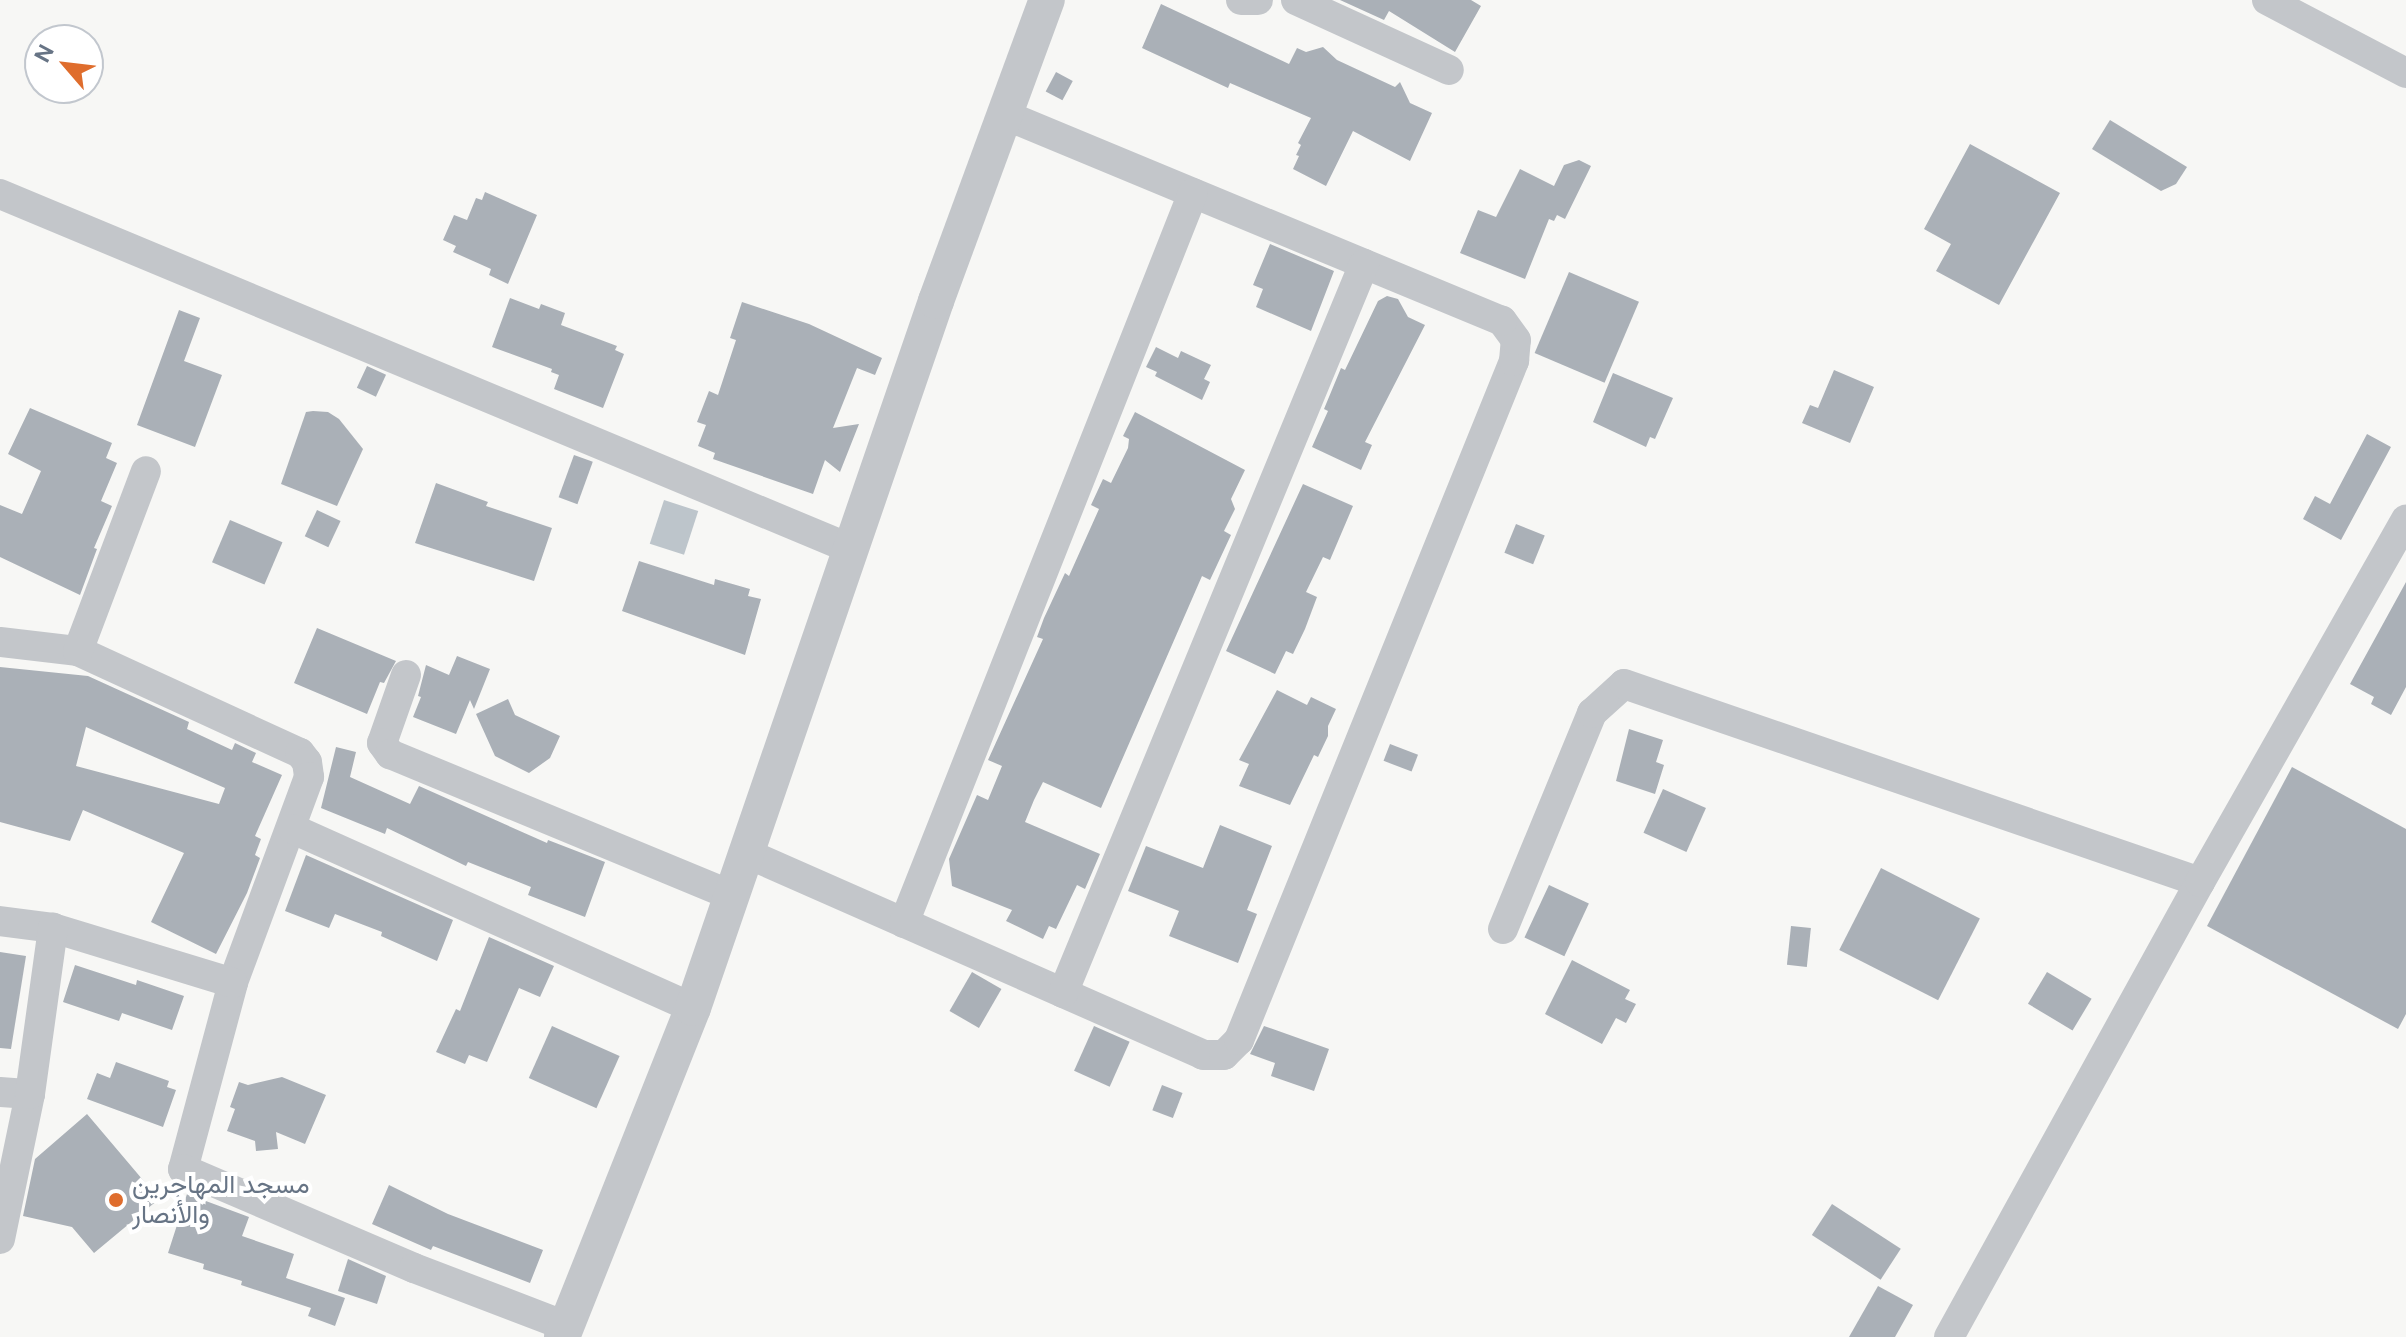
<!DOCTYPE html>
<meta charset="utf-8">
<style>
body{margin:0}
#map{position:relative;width:2406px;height:1337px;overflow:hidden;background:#f7f7f5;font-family:"DM Sans",Vazirmatn,sans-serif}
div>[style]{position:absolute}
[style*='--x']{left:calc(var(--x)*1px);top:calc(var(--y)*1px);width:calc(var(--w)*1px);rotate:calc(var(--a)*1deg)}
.water>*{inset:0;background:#bdc5cb;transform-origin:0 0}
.building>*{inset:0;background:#aab0b7;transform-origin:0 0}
.minor>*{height:30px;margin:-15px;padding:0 15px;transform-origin:15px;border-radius:15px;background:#c3c6ca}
.tertiary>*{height:36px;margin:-18px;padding:0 18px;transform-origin:18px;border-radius:18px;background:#c3c6ca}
.dots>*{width:22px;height:22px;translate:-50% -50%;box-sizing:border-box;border:4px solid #fff;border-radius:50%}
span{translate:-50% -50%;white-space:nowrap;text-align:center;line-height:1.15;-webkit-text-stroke:8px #fff;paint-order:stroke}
.poi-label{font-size:26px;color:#677485}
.left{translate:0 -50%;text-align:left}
.north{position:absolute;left:24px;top:24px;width:80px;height:80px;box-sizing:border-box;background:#fff;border:2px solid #c2c7ce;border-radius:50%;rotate:298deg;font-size:22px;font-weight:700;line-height:32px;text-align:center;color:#677485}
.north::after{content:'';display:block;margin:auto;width:28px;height:36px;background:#df6d2d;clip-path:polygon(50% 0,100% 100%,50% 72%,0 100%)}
</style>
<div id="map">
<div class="water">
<i style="left:664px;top:500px;width:36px;height:46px;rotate:18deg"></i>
</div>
<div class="building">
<i style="clip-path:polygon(1340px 0,1471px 0,1481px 6px,1455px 52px,1389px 11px,1384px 20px)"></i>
<i style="clip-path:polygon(1161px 4px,1289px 64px,1297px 48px,1306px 52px,1323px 47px,1337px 60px,1395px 87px,1400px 82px,1410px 103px,1432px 113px,1410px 161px,1353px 131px,1326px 186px,1293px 169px,1299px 156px,1296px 155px,1301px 145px,1298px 143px,1311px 118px,1230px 83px,1228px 88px,1142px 48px)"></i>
<i style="left:1056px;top:72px;width:19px;height:22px;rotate:28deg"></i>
<i style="clip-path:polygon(2110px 120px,2187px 167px,2176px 184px,2161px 191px,2092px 149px)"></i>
<i style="clip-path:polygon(1970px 144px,2060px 193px,1999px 305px,1936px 271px,1951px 244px,1924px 229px)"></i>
<i style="clip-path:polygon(1579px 160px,1591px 166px,1565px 219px,1557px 215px,1554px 221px,1549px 219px,1525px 279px,1460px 253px,1478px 210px,1496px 217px,1520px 169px,1554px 186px,1564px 165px)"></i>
<i style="clip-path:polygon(485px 192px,537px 215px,508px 284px,489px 275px,491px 269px,453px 252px,456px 246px,443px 240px,454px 215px,467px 220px,476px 198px,482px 200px)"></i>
<i style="clip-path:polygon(1270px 244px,1334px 271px,1311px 331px,1256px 307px,1263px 289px,1253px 285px)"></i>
<i style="left:1569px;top:272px;width:76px;height:88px;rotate:23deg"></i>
<i style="clip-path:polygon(1387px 296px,1398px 299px,1408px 317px,1425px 325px,1365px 442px,1372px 445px,1361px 470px,1312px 447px,1328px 411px,1324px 409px,1341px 368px,1345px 370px,1378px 301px)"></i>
<i style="clip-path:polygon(510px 298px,539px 309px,541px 304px,565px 313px,561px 325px,617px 346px,615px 350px,624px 354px,603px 408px,554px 389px,559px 375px,551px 372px,552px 369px,492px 347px)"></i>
<i style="clip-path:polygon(742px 302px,809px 324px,882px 358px,875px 375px,857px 368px,833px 428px,859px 424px,840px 472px,825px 460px,813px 494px,713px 459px,715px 453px,698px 446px,706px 425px,697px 422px,709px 391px,718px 395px,736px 340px,730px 338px)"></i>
<i style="clip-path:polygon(179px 310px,200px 318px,184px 361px,222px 375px,195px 447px,137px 425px)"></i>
<i style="clip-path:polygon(1156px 347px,1178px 358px,1181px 351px,1211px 365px,1204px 379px,1210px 382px,1202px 400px,1155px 376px,1157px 372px,1146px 367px)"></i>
<i style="left:367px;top:366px;width:21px;height:24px;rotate:25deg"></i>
<i style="clip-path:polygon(1834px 370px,1874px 387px,1850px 443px,1802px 423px,1810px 405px,1818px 408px)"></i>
<i style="clip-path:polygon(1613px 373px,1673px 398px,1655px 439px,1650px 437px,1646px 447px,1593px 422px)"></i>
<i style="clip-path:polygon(30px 408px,112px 443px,106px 458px,117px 463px,101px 501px,112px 506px,94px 548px,97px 549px,80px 595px,0 557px,0 505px,22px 514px,41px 471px,8px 454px)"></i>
<i style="clip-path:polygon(313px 411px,328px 412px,339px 419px,363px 449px,337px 506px,281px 484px,306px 412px)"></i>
<i style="clip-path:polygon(1135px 412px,1245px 470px,1231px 499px,1235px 509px,1224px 531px,1231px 535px,1210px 580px,1202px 576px,1101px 808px,1043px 782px,1034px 800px,1025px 822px,1100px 854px,1085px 889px,1077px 885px,1056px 929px,1049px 926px,1043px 939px,1006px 921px,1012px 910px,952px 886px,949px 859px,977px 795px,988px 800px,1002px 766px,988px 760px,1043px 639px,1037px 637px,1044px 618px,1065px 573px,1069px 576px,1099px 509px,1091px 505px,1103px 479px,1111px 483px,1128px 448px,1129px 439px,1123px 436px)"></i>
<i style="clip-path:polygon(2367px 434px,2391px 447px,2341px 540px,2303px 519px,2315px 496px,2330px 504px)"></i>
<i style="left:574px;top:455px;width:20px;height:45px;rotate:20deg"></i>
<i style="clip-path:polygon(436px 483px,488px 502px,486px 506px,552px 528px,534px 581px,415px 543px)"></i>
<i style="clip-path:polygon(1303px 484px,1353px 506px,1330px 560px,1323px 557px,1306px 592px,1317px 597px,1305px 629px,1293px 654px,1286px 651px,1275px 674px,1226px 651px)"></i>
<i style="left:317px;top:510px;width:26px;height:29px;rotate:25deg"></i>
<i style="left:230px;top:520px;width:57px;height:46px;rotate:23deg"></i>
<i style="left:1516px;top:524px;width:31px;height:31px;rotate:22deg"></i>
<i style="clip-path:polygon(639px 561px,714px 585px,715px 579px,750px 589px,748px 596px,761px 599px,745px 655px,622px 611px)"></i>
<i style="clip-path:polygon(2406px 582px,2406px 687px,2391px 715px,2371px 704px,2374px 697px,2350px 684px)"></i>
<i style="clip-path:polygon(317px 628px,396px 661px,384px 683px,380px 682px,367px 714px,294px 683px)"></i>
<i style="clip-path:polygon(457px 656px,490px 669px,474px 709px,470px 700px,456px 734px,413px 717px,421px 697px,418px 696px,426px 665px,449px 675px)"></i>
<i style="clip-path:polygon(evenodd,0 667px,88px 676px,189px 722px,187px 729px,232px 750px,235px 743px,256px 753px,252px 762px,282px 775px,255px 836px,261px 839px,255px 855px,260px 858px,247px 893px,216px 954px,151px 922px,184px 853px,83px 810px,70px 841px,0 822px,0 667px,86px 727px,225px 788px,219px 804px,76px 766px,86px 727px)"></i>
<i style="clip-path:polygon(1277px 690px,1307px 705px,1311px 697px,1336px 709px,1328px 726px,1328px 736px,1318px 757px,1314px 755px,1290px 805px,1239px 786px,1249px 764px,1239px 760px)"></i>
<i style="clip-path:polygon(508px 699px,515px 715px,560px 736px,550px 758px,529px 773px,495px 756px,476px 714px)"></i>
<i style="clip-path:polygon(1629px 729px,1663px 740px,1656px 762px,1664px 765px,1655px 794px,1616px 781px)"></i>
<i style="left:1390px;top:744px;width:30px;height:18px;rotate:21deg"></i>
<i style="clip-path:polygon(336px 747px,356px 752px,350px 777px,410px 804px,419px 786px,547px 843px,548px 840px,605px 862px,585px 917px,528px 895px,531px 887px,468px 862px,466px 866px,387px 828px,385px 834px,321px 808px)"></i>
<i style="clip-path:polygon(2292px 767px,2406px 829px,2406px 1014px,2398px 1029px,2207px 926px)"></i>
<i style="left:1663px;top:789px;width:47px;height:48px;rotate:24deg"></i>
<i style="clip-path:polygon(1220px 825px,1272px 846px,1247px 910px,1257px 914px,1238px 963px,1169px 936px,1179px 911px,1128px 891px,1146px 846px,1203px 868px)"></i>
<i style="clip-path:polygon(306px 855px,453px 920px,437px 961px,381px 936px,382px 932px,335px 914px,329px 928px,285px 911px)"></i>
<i style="left:1881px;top:868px;width:111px;height:92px;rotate:27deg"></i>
<i style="left:1549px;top:885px;width:44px;height:58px;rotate:25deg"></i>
<i style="left:1791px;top:926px;width:20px;height:39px;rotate:6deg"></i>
<i style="clip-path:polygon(489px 937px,554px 966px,540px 997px,519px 988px,487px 1062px,469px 1055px,465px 1064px,436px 1052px,456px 1009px,460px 1011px)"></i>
<i style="clip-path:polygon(0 952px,26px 956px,11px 1049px,0 1048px)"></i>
<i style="clip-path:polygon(1572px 960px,1630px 990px,1625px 999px,1636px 1004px,1626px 1023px,1616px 1018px,1602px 1044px,1545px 1014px)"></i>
<i style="clip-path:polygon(75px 965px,136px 985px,137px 980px,184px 996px,172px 1030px,122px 1013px,119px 1021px,63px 1002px)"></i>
<i style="left:972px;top:972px;width:34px;height:45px;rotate:30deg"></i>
<i style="left:2047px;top:972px;width:52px;height:37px;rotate:31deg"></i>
<i style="left:552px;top:1026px;width:74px;height:57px;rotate:24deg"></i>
<i style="left:1094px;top:1026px;width:39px;height:49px;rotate:24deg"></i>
<i style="clip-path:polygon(1264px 1026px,1329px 1049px,1314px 1091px,1271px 1076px,1275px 1063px,1250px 1054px)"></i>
<i style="clip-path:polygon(116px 1062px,169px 1081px,167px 1087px,176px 1090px,163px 1127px,87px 1099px,97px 1073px,110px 1078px)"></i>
<i style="clip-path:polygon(282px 1077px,326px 1095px,305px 1144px,276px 1132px,278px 1149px,256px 1151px,255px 1141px,227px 1131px,235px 1109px,230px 1107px,239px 1082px,248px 1085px)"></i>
<i style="left:1162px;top:1085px;width:22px;height:27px;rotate:21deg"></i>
<i style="clip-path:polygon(87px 1114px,159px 1199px,94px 1253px,72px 1227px,23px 1216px,35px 1159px)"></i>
<i style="clip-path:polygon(389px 1185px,448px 1214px,543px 1250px,530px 1283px,433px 1246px,431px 1250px,372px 1224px)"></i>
<i style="clip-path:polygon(187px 1194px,249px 1217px,242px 1236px,294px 1254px,286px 1278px,345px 1298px,335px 1326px,308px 1316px,311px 1308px,241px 1285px,242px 1281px,203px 1269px,204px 1264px,168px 1253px)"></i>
<i style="left:1832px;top:1204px;width:82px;height:37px;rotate:33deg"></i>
<i style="clip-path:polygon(348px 1259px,386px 1276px,377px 1304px,338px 1291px)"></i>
<i style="clip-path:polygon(1878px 1286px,1913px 1305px,1895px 1337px,1849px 1337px)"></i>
</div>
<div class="minor">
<i style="--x:1241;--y:0;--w:17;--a:0"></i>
<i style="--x:1296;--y:0;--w:168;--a:24.6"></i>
<i style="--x:2267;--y:0;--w:157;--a:27.7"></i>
<i style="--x:0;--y:194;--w:922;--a:22.64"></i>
<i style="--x:0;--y:642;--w:79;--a:6.6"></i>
<i style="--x:78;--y:651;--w:244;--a:24.7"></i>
<i style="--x:300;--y:753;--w:11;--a:52"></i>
<i style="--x:307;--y:762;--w:15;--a:82"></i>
<i style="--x:309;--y:777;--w:220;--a:110.3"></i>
<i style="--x:233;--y:983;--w:193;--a:105"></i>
<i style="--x:183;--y:1169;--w:251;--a:23.2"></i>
<i style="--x:414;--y:1268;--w:163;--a:20.9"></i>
<i style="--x:78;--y:651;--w:192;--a:-69.3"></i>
<i style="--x:406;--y:675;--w:72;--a:109.4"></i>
<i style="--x:382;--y:743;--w:14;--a:54"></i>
<i style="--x:390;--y:754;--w:369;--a:22.5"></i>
<i style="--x:293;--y:829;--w:438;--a:24.1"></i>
<i style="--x:746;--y:853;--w:500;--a:23.8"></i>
<i style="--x:1203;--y:1055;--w:21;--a:0"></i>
<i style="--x:1224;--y:1055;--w:21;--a:-45"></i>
<i style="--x:1239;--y:1040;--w:733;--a:-67.95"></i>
<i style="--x:1514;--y:361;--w:21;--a:-85"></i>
<i style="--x:1516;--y:340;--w:24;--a:-126"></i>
<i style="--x:1502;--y:321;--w:538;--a:-157.49"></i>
<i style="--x:0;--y:921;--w:53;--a:7.5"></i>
<i style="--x:53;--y:928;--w:188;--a:17"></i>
<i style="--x:904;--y:923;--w:785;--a:-68.4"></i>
<i style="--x:1503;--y:929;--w:234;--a:-67.6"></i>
<i style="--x:1592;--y:713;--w:43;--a:-42.2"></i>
<i style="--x:1624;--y:684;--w:609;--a:18.97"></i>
<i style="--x:1063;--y:993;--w:789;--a:-67.56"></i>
<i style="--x:0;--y:1092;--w:30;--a:4"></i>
<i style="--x:0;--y:1239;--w:148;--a:-78.3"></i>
<i style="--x:30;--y:1094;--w:168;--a:-82.1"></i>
<i style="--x:1949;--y:1337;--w:520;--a:-61.12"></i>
<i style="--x:2200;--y:882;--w:417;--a:-60.4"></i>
</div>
<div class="tertiary">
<i style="--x:562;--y:1337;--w:354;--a:-68.3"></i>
<i style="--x:693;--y:1008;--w:748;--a:-71.03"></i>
<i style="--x:936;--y:301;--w:321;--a:-69.8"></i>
</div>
<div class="dots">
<i style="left:116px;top:1200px;background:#df6d2d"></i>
</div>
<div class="poi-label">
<span class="left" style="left:132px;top:1200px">مسجد المهاجرين<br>والأنصار</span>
</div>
<div class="north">N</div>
</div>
